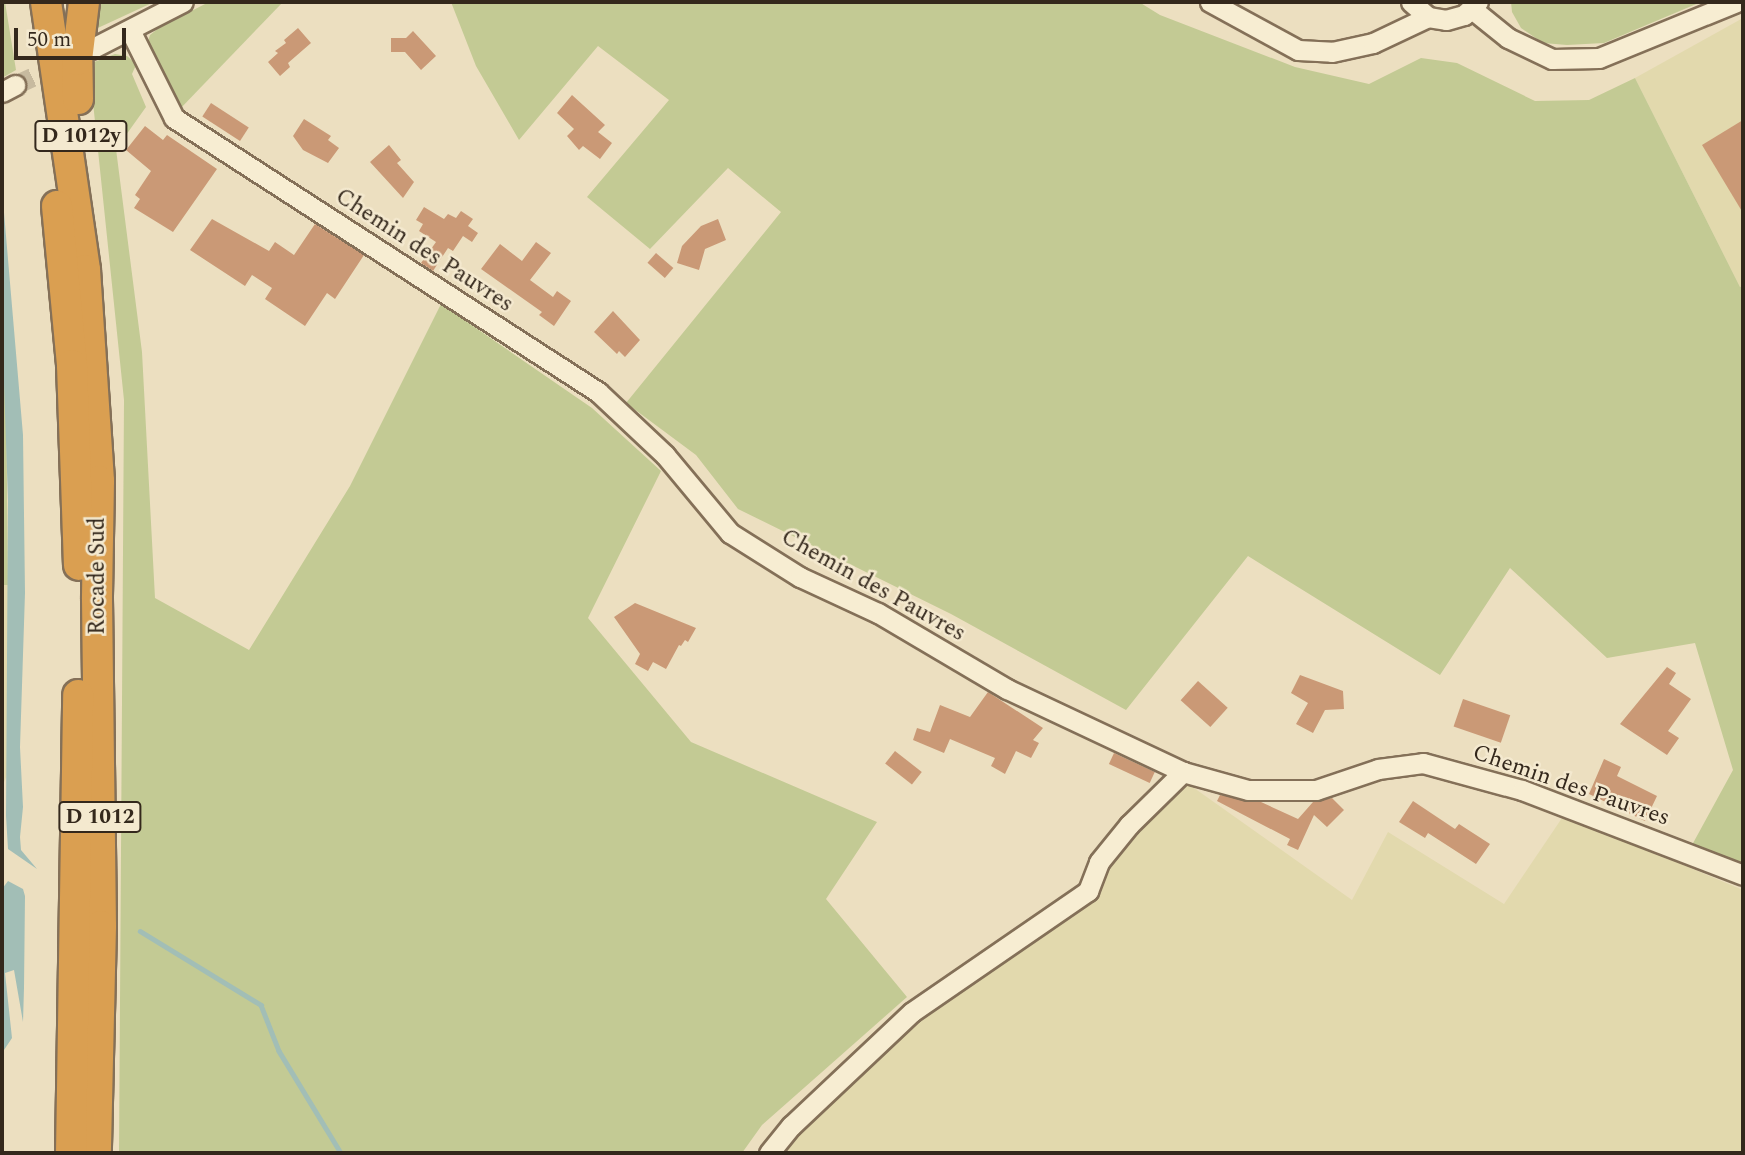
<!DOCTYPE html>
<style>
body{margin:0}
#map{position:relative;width:1745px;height:1155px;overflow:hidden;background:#ecdfc0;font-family:Spectral,serif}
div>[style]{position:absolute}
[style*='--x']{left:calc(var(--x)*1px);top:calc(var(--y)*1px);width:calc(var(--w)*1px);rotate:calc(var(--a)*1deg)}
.farmland>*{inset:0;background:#e2d9ad}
.green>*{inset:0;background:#c3ca94}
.water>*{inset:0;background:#a2beb6}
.stream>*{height:4.5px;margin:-2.25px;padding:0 2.25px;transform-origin:2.25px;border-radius:2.25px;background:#a2beb6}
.building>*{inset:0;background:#ca9976;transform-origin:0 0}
.minor-tunnel>*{height:19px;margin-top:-9.5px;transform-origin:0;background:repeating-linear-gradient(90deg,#c7ba9f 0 19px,transparent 0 29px)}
.roads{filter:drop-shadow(2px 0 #847058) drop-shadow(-2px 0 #847058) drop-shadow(0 2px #847058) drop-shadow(0 -2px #847058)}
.minor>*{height:19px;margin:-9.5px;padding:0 9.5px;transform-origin:9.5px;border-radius:9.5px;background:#f7edd2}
.highway>*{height:30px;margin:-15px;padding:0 15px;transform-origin:15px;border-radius:15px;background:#da9f51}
span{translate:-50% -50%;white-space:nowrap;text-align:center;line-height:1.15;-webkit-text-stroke:5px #f4e9cf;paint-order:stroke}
.shield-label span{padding:2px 5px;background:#f4e9cf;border:2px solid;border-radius:5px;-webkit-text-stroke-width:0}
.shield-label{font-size:21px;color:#34281c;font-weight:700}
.street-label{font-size:23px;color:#34281c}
.frame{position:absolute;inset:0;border:4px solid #34281c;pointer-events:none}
.scale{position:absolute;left:14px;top:28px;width:112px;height:32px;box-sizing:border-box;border:4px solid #34281c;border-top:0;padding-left:9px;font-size:21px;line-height:24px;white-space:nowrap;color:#34281c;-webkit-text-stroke:5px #f4e9cf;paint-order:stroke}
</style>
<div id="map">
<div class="farmland">
<i style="clip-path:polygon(1743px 18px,1743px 286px,1740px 287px,1635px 78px)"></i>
<i style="clip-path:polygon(2px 585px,8px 585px,8px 750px,7px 775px,2px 787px)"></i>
<i style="clip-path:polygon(1187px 783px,1352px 900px,1388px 832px,1504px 904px,1564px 815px,1743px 890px,1743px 1153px,784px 1153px,796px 1137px,915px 1023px,1094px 900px,1107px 865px,1141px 818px)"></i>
</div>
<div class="green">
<i style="clip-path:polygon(2px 2px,5px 2px,16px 70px,2px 78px)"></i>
<i style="clip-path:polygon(91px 2px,154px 2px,87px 33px)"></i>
<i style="clip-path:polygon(209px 2px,283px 2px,178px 111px,147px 44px,150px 35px,160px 27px)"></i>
<i style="clip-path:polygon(451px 2px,1139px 2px,1160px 15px,1295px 67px,1369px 84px,1421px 58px,1457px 63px,1535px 101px,1589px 100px,1635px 78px,1740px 287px,1743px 286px,1743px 863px,1692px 845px,1733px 770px,1695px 643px,1607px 658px,1510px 568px,1440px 675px,1248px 556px,1126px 710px,951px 614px,738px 509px,696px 455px,626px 403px,781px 212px,728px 168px,650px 249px,587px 197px,669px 100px,598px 46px,519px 140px,476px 66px)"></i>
<i style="clip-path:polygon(1511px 2px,1701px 2px,1604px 43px,1567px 45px,1543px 43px,1521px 28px,1512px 12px)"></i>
<i style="clip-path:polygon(115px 54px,127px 56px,134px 62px,136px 65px,132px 74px,146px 107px,116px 149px,142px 352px,155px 598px,249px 650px,350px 486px,441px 304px,592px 408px,661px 471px,588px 618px,691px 742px,877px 822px,826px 899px,907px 997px,762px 1125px,742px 1153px,119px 1153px,124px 400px,89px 64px)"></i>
<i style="clip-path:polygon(2px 325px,6px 387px,8px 585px,2px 585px)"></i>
</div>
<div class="water">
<i style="clip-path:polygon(2px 189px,23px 435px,25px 593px,20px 747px,23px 807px,20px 837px,21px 850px,37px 869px,8px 849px,6px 816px,8px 501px,2px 325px)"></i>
<i style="clip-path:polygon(8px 881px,23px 889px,25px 896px,24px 988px,23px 1022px,14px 970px,5px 973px,12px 1038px,2px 1053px,2px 889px)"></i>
</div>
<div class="stream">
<i style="--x:140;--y:931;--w:142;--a:31.4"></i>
<i style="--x:261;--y:1005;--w:49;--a:68.6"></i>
<i style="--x:279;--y:1051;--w:119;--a:58.7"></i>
</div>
<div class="building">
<i style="clip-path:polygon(298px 28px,311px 43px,288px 63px,290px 67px,280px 76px,268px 62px,278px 53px,275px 51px,286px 43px,284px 40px)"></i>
<i style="clip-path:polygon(413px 31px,436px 56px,421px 70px,405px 52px,391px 52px,391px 38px,406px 38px)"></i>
<i style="clip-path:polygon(572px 95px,605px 125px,598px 132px,612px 143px,600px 159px,583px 146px,579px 150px,567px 136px,574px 129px,557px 113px)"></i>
<i style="left:211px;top:103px;width:45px;height:16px;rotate:33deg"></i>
<i style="clip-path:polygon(304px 119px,331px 136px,328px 140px,339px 148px,328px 163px,303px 150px,293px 136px)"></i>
<i style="clip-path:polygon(1743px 120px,1743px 213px,1702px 145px)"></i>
<i style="clip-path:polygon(145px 126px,163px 140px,167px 135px,217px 169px,173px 232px,134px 208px,140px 199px,135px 195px,151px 171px,126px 150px)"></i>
<i style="clip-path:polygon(389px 145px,401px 160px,397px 163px,414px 182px,403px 198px,370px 162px)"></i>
<i style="clip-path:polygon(424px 207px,444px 219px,448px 214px,456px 218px,461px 211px,473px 219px,468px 226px,478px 233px,472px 242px,463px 236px,453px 251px,448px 248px,433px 271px,421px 263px,436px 242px,419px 231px,423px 224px,416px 220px)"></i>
<i style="clip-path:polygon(212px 219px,269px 251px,275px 242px,294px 255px,315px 224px,364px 255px,335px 299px,327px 293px,305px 326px,265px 299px,272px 288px,252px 275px,245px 286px,190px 250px)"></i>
<i style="clip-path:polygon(718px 219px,726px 240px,705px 249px,699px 270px,677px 263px,682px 246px,701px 226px)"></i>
<i style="clip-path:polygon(536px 242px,551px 253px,530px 280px,553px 297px,557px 291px,571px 301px,554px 326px,539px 315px,542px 312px,481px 269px,500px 244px,522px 261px)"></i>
<i style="left:656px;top:253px;width:23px;height:13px;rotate:41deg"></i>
<i style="clip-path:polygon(613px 311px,640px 340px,625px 357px,619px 351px,617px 354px,594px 332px)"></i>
<i style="clip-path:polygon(635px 603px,696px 628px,688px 642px,685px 640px,681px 646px,679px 645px,666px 669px,653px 662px,648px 671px,635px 664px,640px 654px,614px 617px)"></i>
<i style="clip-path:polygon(1667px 667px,1676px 673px,1669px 684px,1691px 699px,1668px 731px,1679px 738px,1667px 755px,1620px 724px)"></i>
<i style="clip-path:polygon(1300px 675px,1343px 691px,1344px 709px,1325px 710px,1313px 733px,1296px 724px,1308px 703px,1291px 693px)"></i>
<i style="left:1198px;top:681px;width:40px;height:26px;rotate:42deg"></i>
<i style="clip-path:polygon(988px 692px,1043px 728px,1033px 740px,1039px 743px,1031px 758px,1016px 751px,1005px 774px,991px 766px,995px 758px,950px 739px,944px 753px,913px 740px,917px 728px,930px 732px,940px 705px,970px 717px)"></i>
<i style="left:1463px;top:699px;width:50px;height:29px;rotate:19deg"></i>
<i style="left:895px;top:751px;width:34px;height:16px;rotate:38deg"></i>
<i style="left:1114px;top:753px;width:45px;height:12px;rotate:25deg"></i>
<i style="clip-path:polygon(1604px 759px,1621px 767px,1617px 776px,1657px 796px,1645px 821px,1589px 794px)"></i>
<i style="clip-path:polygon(1220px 795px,1261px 802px,1298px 819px,1313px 802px,1332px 798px,1344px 810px,1327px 827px,1314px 815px,1298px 850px,1287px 845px,1290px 839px,1217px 801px)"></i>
<i style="clip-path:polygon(1413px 801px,1455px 829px,1459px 824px,1490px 844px,1476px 864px,1428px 833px,1425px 838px,1399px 822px)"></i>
</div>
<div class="minor-tunnel">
<i style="--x:15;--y:85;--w:55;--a:-24.7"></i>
</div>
<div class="roads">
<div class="minor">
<i style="--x:1210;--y:2;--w:100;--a:28.6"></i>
<i style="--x:1298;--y:50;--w:34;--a:3"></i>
<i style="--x:1332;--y:52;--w:42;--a:-12.4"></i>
<i style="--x:1373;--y:43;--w:61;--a:-25.3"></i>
<i style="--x:1411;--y:2;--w:23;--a:41"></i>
<i style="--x:1428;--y:17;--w:18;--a:9"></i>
<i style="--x:1446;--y:20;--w:19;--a:-16"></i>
<i style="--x:1464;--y:15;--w:19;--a:-43"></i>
<i style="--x:1472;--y:9;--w:46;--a:38.9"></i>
<i style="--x:1508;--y:38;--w:49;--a:25.5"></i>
<i style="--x:1552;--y:59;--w:47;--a:-1.2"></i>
<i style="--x:1599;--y:58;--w:148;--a:-22.2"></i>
<i style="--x:130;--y:30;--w:98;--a:63.4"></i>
<i style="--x:174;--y:118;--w:505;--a:32.87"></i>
<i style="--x:598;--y:392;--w:92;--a:43.2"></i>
<i style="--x:665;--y:455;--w:102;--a:50.2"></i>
<i style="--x:730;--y:533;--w:83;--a:32.2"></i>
<i style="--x:800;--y:577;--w:86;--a:24.8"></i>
<i style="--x:878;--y:613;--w:150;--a:30.5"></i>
<i style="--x:1007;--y:689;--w:195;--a:25.2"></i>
<i style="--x:1183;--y:772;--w:67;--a:15.5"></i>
<i style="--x:1248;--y:790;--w:68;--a:0"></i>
<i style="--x:1316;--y:790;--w:65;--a:-18.7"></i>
<i style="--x:1378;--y:769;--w:45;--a:-7.6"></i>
<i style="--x:1423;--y:763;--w:103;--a:15.3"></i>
<i style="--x:1522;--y:790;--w:237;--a:21"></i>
<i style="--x:91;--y:49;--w:103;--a:-27.1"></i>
<i style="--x:2;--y:92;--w:15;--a:-28"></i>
<i style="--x:769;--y:1153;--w:35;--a:-51"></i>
<i style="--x:791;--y:1126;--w:166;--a:-43.3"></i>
<i style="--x:912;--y:1012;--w:214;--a:-34.5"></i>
<i style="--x:1088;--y:891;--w:31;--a:-69"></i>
<i style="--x:1099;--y:862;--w:48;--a:-51"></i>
<i style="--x:1129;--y:825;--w:76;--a:-44.5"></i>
</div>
<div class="highway">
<i style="--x:46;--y:2;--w:271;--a:81.7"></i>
<i style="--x:85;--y:270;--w:211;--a:86.2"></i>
<i style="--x:99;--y:481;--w:118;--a:91"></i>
<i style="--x:97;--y:599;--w:327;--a:89.3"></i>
<i style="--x:101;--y:926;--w:227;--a:91.3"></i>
<i style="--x:78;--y:99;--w:39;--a:-91"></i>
<i style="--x:77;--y:60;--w:58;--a:-83.1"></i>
<i style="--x:57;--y:206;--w:160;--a:84.6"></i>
<i style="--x:72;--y:365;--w:200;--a:88"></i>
<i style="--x:71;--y:1153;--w:458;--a:-89.1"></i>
</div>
</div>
<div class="shield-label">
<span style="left:81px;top:136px">D 1012y</span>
<span style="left:100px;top:817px">D 1012</span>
</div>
<div class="street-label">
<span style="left:424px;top:251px;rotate:33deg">Chemin des Pauvres</span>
<span style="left:98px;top:576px;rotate:-90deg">Rocade Sud</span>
<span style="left:873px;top:586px;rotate:29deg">Chemin des Pauvres</span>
<span style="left:1571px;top:786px;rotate:19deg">Chemin des Pauvres</span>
</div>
<div class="frame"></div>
<div class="scale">50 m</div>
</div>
